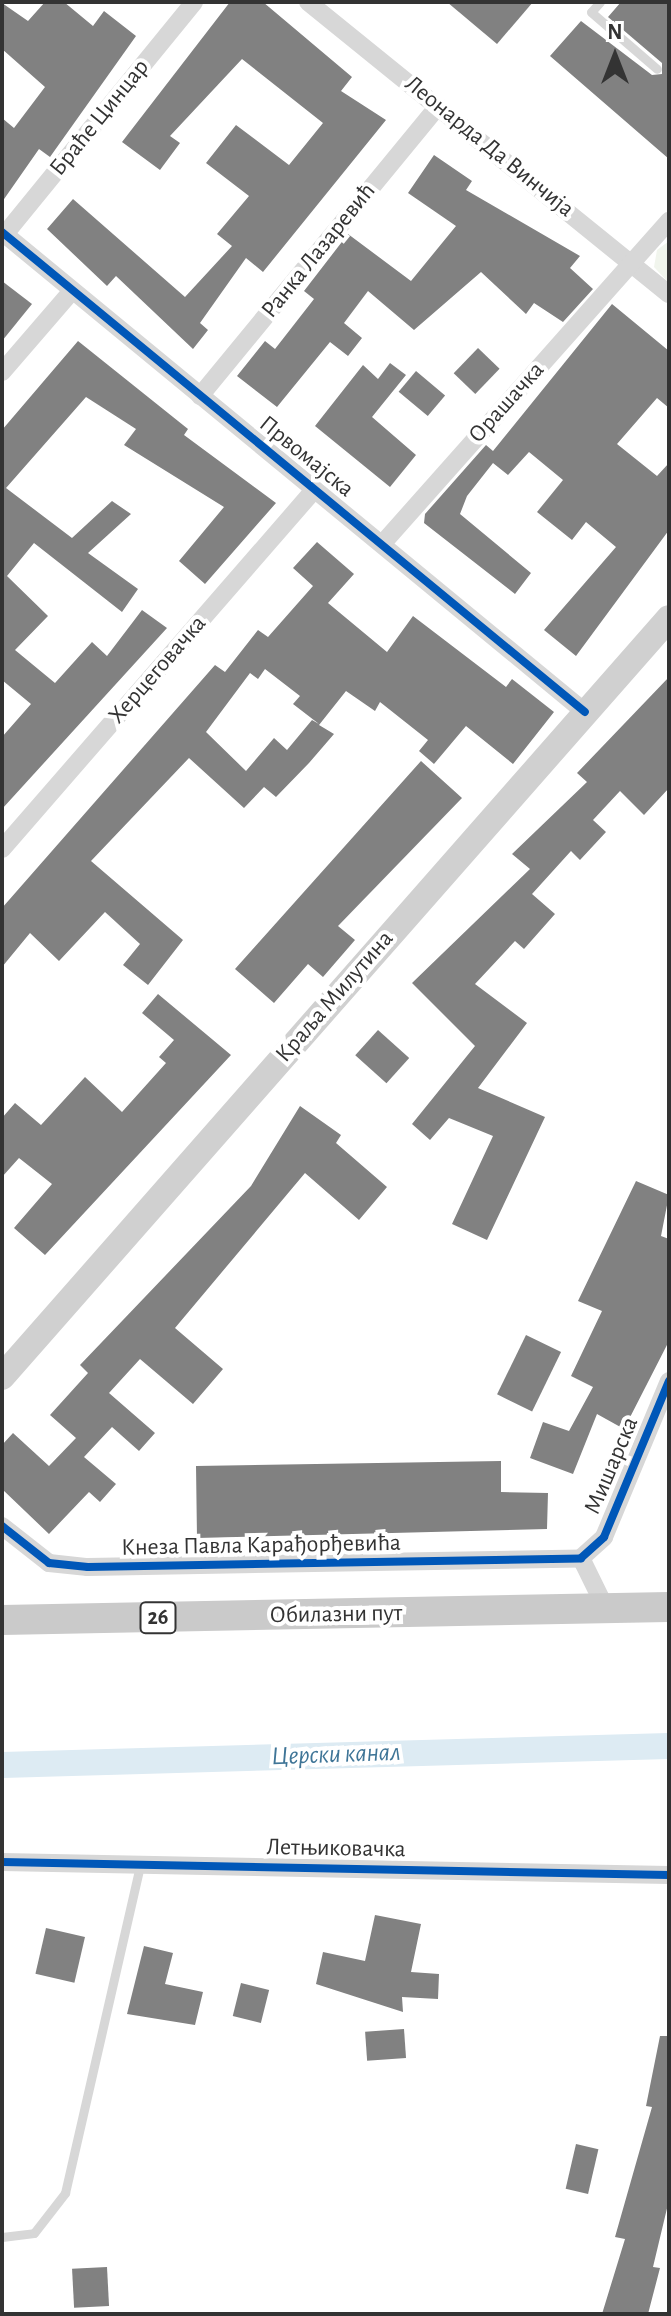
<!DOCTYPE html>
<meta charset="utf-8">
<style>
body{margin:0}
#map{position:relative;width:671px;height:2316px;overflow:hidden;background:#fff;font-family:"Alegreya Sans",sans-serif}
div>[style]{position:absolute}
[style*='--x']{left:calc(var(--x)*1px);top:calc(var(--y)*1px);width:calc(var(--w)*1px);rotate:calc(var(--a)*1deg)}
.green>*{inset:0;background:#f1f5ed}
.canal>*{height:26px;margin:-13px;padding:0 13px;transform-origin:13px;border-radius:13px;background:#ddebf3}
.building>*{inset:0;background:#818181;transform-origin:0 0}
.service>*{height:9px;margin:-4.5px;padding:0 4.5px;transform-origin:4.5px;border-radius:4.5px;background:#d7d7d7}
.minor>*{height:18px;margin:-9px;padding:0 9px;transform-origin:9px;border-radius:9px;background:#d7d7d7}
.secondary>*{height:26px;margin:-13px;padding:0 13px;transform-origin:13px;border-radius:13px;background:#d0d0d0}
.primary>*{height:30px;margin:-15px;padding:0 15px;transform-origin:15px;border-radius:15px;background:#cacaca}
.cycleway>*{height:8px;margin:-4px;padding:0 4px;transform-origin:4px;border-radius:4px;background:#0057b8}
span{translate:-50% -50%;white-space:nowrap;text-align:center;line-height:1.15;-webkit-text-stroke:8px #fff;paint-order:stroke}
.shield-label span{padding:2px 6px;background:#fff;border:2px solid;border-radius:6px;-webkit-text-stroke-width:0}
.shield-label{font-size:22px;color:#333;font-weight:700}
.street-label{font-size:24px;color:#333}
.water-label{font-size:26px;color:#3f7597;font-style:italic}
.frame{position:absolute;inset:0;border:4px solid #333;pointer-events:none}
.north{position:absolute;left:575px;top:16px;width:80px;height:80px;-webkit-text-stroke:6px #fff;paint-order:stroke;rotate:0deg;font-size:22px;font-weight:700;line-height:32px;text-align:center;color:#333}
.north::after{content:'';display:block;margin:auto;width:28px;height:36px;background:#333;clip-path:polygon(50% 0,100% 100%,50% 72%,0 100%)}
</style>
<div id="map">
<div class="green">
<i style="clip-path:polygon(669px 241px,669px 283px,654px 267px,657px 250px)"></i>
</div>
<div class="canal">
<i style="--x:2;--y:1765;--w:667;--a:-1.63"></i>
</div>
<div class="building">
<i style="clip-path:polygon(45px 2px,64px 2px,93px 26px,104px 11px,136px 36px,50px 157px,39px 149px,2px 202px,2px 118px,14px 128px,45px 87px,2px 49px,2px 3px,28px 21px)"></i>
<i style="clip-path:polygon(230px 2px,263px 2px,352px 77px,341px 91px,386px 120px,263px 272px,246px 258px,200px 323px,208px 330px,193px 349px,116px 276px,107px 286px,47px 229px,73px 199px,185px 297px,232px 246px,217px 234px,249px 196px,206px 163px,236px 125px,289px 165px,323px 123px,242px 59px,170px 136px,180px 143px,160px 170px,122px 142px)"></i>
<i style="clip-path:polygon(447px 2px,533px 2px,497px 44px)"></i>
<i style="clip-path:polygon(621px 2px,669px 2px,669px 159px,550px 56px,581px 21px,652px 75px,662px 74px,662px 63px,608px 17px)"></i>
<i style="clip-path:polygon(434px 155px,472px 181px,466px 190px,580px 256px,570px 268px,593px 289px,563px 322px,534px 303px,526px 314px,481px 272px,414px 330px,368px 291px,344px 323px,362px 338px,348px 356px,330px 342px,277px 407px,237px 376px,265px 341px,275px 349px,314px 299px,304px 291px,348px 234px,411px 281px,456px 226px,408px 193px)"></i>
<i style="clip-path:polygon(2px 281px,32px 304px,2px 341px)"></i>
<i style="clip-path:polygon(612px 304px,669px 351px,669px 408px,657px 398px,617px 444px,657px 476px,669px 463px,669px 530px,576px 656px,544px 630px,616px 547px,586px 522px,572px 540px,537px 512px,563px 480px,529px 452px,508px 475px,493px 463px,467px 496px,460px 514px,531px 573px,515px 594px,424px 523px,425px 514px,486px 445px,493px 451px)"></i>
<i style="clip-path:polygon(78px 341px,188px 429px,184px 435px,276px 503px,205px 584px,179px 561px,224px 507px,124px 445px,136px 429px,86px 397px,6px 488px,72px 538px,112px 501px,131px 514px,88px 553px,138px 589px,122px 612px,34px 543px,7px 576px,48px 616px,15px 650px,55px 683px,92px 642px,107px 656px,142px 610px,167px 628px,2px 809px,2px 737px,31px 704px,2px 680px,2px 430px)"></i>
<i style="left:478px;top:348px;width:30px;height:35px;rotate:44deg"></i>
<i style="clip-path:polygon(390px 363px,406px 375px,372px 417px,416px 455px,390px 487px,315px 426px,363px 365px,378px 379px)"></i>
<i style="left:416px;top:371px;width:38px;height:27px;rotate:40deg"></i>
<i style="clip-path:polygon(evenodd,317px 542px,354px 574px,328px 603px,387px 652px,413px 616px,506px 687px,512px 679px,554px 712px,513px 764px,466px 726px,434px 764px,419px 751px,428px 740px,380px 702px,375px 711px,346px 691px,319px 725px,334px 734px,309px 763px,276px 797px,264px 787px,244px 808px,189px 758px,91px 861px,183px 940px,148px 985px,123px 965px,140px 944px,105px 912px,59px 961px,30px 933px,2px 967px,2px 908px,215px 665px,225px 672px,258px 630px,268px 637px,313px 586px,293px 568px,317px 542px,265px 669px,300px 696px,293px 704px,319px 724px,312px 720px,287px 750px,274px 738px,246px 771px,206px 732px,250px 673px,258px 679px,265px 669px)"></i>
<i style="clip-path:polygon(669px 677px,669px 788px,644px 815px,620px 791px,593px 820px,606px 832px,580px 860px,571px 851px,532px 894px,555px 914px,524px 949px,515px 941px,475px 984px,527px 1023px,478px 1088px,545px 1117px,487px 1240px,452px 1224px,493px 1136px,449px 1118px,430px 1140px,412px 1124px,475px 1046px,412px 983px,530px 869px,512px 854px,587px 782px,577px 773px)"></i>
<i style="clip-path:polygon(421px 761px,462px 798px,338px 926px,355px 940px,323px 977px,308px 964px,274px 1003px,235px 969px)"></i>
<i style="clip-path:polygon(158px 994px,231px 1055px,45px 1255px,14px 1228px,52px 1184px,19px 1158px,2px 1177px,2px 1118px,15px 1103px,41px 1125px,85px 1077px,122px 1112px,166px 1063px,159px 1057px,174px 1040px,142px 1013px)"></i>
<i style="left:378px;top:1030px;width:42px;height:34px;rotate:42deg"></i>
<i style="clip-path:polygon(300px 1106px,341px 1135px,336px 1143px,387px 1187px,359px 1220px,305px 1173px,175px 1328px,223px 1369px,193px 1404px,140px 1359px,109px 1393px,155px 1433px,139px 1451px,112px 1427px,84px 1457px,116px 1484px,100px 1502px,89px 1492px,49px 1534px,2px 1489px,2px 1445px,13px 1433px,49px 1466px,76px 1438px,50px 1415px,88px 1373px,80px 1365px,251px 1186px)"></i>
<i style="clip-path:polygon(636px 1181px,669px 1195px,661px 1236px,669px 1239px,669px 1341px,624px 1429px,597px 1414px,573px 1474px,530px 1458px,543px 1422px,569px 1431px,593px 1387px,571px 1376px,602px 1311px,578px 1301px)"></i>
<i style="left:526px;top:1335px;width:39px;height:66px;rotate:26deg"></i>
<i style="clip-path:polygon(501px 1461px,501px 1492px,548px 1493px,547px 1529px,197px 1538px,196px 1466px)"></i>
<i style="clip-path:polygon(375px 1915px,421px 1924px,411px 1972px,439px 1974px,438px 1999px,402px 1997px,403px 2012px,316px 1984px,323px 1952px,365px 1961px)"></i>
<i style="left:46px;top:1928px;width:40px;height:47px;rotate:13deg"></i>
<i style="clip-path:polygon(144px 1946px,173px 1953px,165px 1984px,203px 1992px,195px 2025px,127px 2014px)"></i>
<i style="left:241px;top:1983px;width:29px;height:34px;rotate:14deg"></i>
<i style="left:404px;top:2029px;width:29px;height:39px;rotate:86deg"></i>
<i style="clip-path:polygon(660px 2036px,669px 2036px,669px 2200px,653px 2267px,660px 2268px,648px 2314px,602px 2314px,625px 2239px,615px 2237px,652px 2107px,646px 2106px)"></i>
<i style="left:576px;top:2144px;width:23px;height:46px;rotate:13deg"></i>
<i style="left:107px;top:2267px;width:39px;height:35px;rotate:87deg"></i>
</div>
<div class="service">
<i style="--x:600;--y:2;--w:13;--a:132"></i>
<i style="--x:591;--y:12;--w:87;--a:40.8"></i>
<i style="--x:2;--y:2237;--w:32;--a:-7"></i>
<i style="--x:34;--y:2233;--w:51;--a:-52.2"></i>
<i style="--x:65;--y:2193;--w:336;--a:-77.1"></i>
</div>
<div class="minor">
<i style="--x:308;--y:2;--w:464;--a:39"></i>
<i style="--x:2;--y:232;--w:755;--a:39.47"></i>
<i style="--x:5;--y:234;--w:299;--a:-50.8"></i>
<i style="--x:2;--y:372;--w:107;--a:-49.2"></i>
<i style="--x:200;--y:396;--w:375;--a:-50.6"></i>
<i style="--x:383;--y:543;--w:431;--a:-48.4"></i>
<i style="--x:2;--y:849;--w:474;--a:-49"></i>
<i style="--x:2;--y:1526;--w:60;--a:38.2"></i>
<i style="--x:49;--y:1563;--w:39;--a:6"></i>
<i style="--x:88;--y:1567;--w:493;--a:-1"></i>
<i style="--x:581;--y:1558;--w:31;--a:-42"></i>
<i style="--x:604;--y:1537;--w:169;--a:-67.4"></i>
<i style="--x:581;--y:1558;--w:57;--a:63.9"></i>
<i style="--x:2;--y:1862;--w:667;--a:1.12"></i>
</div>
<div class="secondary">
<i style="--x:2;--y:1377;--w:1010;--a:-48.69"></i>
</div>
<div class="primary">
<i style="--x:2;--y:1620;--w:667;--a:-1.12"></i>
</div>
<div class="cycleway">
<i style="--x:2;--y:232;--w:755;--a:39.47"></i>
<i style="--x:2;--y:1526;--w:60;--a:38.2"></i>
<i style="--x:49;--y:1563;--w:39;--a:6"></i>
<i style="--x:88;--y:1567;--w:493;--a:-1"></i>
<i style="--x:581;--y:1558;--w:31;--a:-42"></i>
<i style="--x:604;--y:1537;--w:169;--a:-67.4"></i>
<i style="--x:2;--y:1862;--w:667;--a:1.12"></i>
</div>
<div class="shield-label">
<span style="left:158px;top:1618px">26</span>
</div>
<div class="street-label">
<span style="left:100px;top:118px;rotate:-51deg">Браће Цинцар</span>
<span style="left:489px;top:147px;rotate:39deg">Леонарда Да Винчија</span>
<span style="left:319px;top:251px;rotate:-51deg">Ранка Лазаревић</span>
<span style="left:507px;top:403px;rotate:-48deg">Орашачка</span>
<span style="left:306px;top:457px;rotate:39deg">Првомајска</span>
<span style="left:158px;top:670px;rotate:-49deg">Херцеговачка</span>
<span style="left:335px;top:997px;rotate:-49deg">Краља Милутина</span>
<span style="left:612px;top:1466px;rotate:-67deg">Мишарска</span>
<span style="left:261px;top:1546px;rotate:-1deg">Кнеза Павла Карађорђевића</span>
<span style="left:336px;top:1615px;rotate:-1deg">Обилазни пут</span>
<span style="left:336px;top:1849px;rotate:1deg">Летњиковачка</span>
</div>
<div class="water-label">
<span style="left:336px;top:1755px;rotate:-2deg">Церски канал</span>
</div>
<div class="frame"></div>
<div class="north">N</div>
</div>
